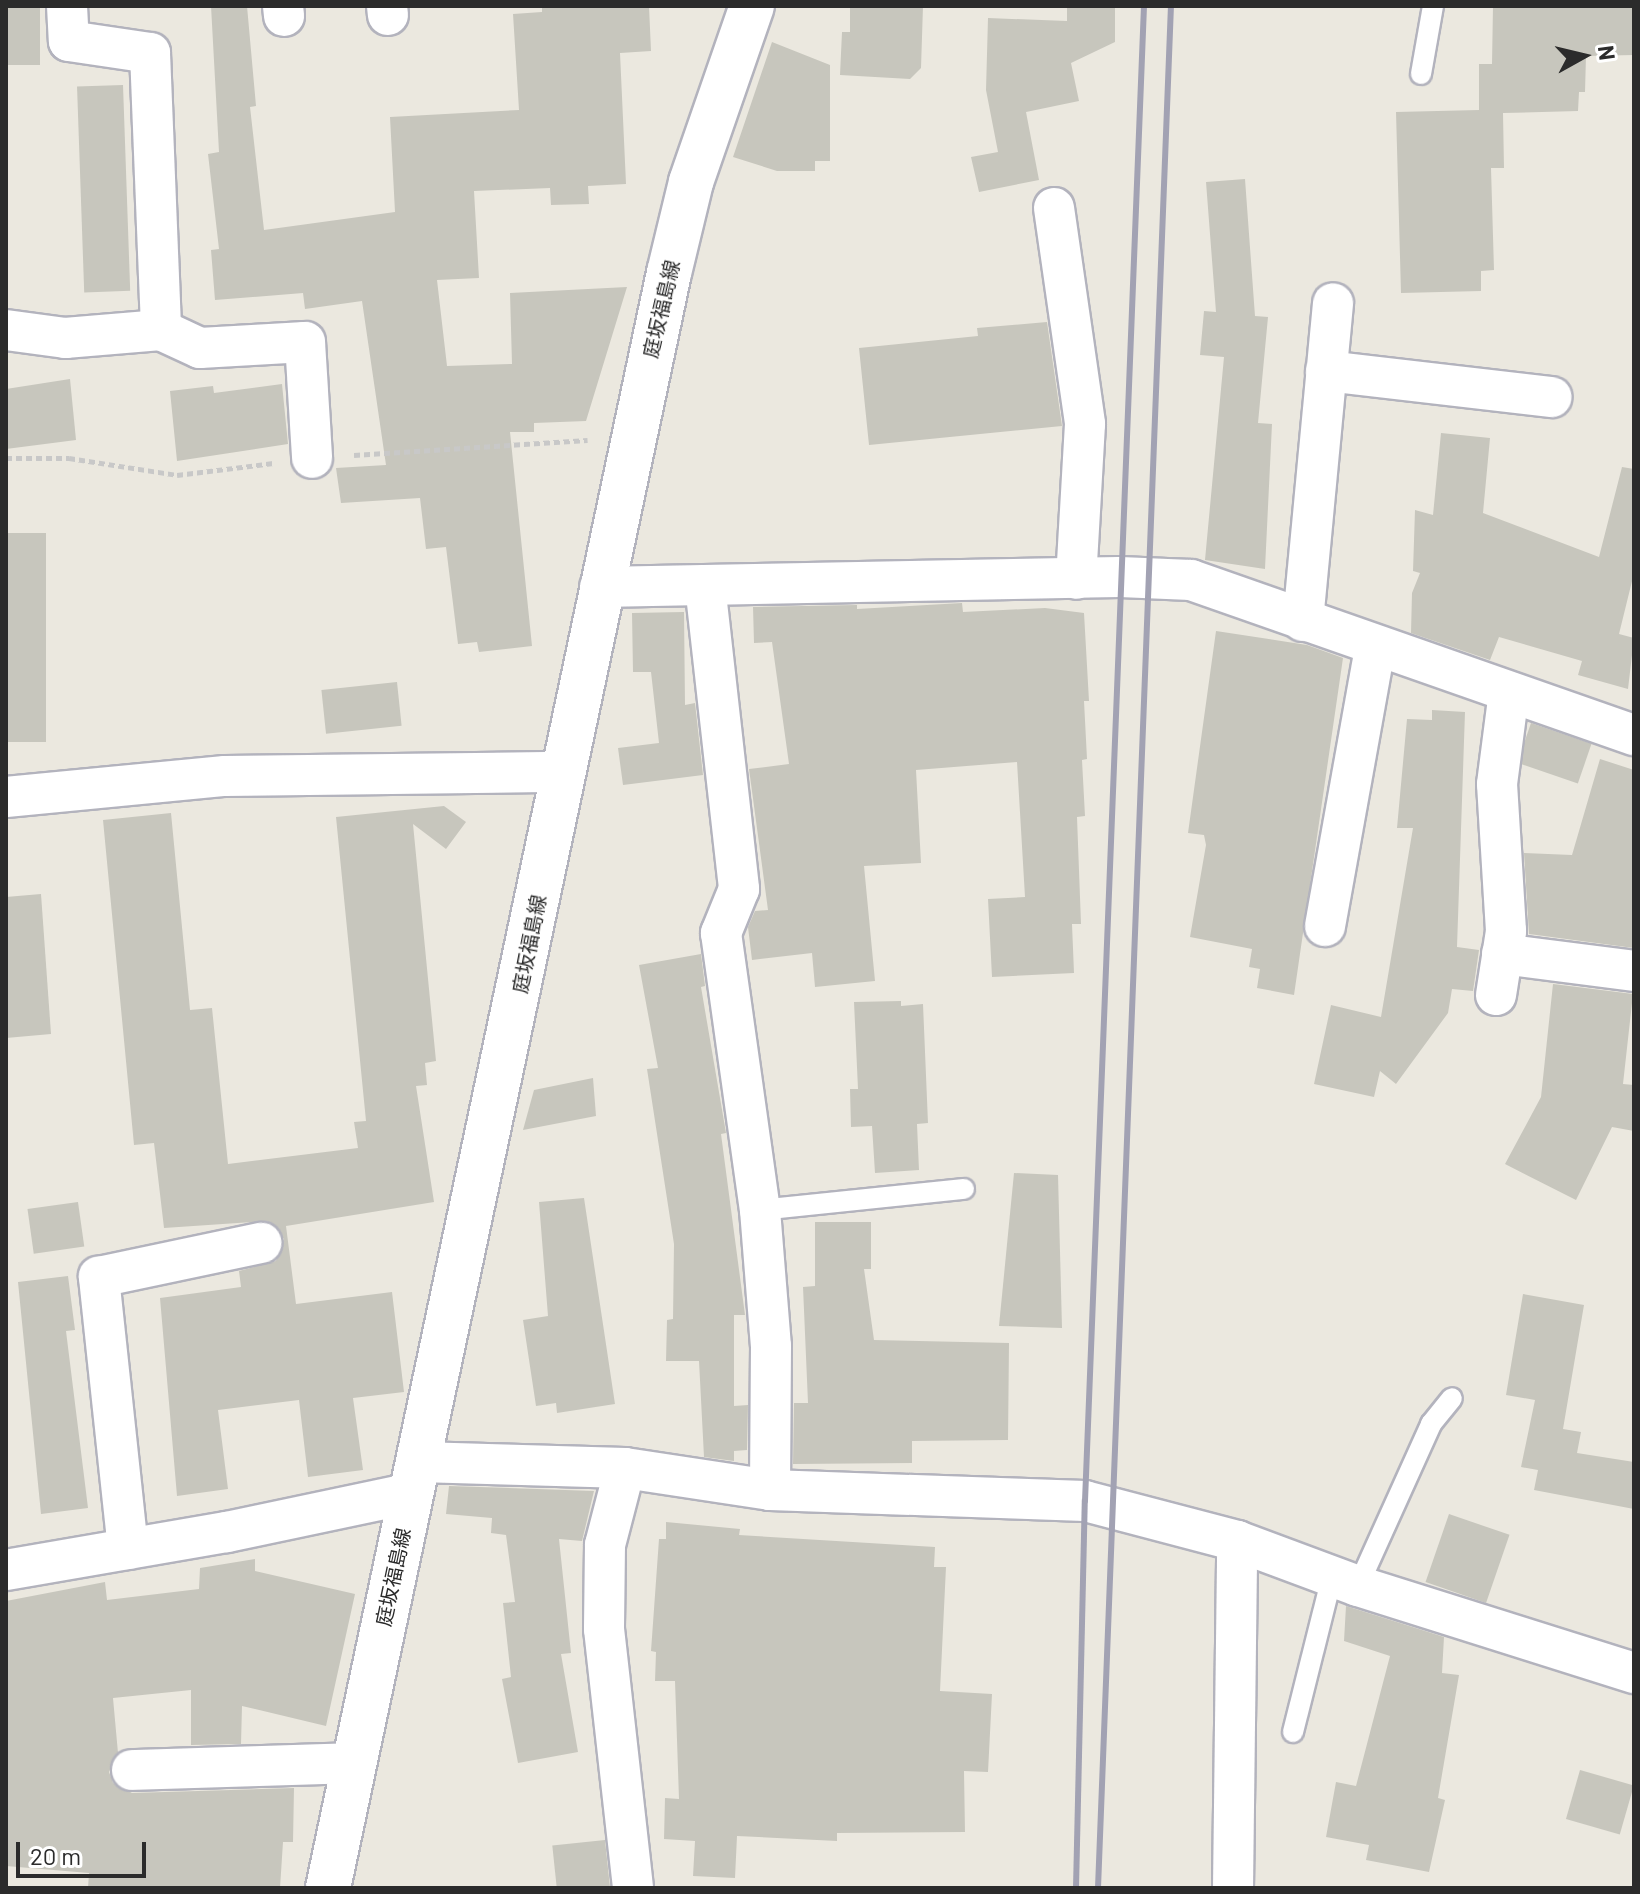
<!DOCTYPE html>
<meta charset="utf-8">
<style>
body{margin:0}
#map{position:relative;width:1640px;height:1894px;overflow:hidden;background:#ebe8df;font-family:Barlow,"Noto Sans JP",sans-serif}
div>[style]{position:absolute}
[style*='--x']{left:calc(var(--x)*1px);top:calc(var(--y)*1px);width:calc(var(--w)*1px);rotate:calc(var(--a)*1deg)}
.building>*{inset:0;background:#c7c6bd;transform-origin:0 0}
.path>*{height:5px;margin-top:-2.5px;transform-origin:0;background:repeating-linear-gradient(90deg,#c8c8c8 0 6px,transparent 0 10px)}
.roads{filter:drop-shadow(2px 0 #b3b3bd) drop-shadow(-2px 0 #b3b3bd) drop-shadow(0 2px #b3b3bd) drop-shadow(0 -2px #b3b3bd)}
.lane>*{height:20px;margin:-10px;padding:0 10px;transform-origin:10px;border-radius:10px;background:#fff}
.street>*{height:40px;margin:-20px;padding:0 20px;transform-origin:20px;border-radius:20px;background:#fff}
.secondary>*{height:44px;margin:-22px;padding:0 22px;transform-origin:22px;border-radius:22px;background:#fff}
.rail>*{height:6px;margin:-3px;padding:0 3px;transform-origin:3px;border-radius:3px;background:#a2a2b3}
span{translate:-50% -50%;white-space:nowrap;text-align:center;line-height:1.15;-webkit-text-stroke:8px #fff;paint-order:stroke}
.street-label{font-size:20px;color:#2b2b2b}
.frame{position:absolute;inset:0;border:8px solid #2b2b2b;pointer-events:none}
.north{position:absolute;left:1544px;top:16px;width:80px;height:80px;-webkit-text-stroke:6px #fff;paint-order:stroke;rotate:82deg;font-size:22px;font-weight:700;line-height:32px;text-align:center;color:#2b2b2b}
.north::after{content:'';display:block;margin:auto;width:28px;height:36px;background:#2b2b2b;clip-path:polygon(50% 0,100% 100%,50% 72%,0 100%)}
.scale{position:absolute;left:16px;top:1842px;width:130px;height:36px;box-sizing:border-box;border:4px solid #2b2b2b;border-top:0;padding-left:10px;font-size:24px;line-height:28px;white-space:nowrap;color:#2b2b2b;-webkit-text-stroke:6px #fff;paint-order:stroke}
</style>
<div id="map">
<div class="building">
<i style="left:6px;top:6px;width:34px;height:59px"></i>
<i style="clip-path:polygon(211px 6px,247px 6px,256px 106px,250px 107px,264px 230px,395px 212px,390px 117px,519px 110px,513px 14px,542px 12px,542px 6px,649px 6px,651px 51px,620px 53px,626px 184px,588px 186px,589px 204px,551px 205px,550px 188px,474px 191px,479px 278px,437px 280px,447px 366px,512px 364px,510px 293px,627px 287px,586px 421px,534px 423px,534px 432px,510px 432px,532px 646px,479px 652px,477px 642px,458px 644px,446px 547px,426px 549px,420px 498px,341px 503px,336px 468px,386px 465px,362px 301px,305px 309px,303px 293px,215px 300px,211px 250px,219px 249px,208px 154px,219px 152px)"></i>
<i style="clip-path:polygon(850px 6px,923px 6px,921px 68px,910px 79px,840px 75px,842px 32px,850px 32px)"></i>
<i style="clip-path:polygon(1067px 6px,1115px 6px,1115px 42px,1071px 63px,1079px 101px,1026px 112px,1039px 180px,979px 192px,971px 157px,998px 152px,986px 90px,988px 18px,1067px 21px)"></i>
<i style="clip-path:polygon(1493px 6px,1634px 6px,1634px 55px,1586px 56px,1585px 92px,1579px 92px,1578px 111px,1503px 113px,1504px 168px,1491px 168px,1494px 270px,1481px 271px,1481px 291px,1401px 293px,1396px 112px,1479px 110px,1479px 64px,1492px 64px)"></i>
<i style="clip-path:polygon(772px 42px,830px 65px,830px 161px,815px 161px,815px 171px,777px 171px,733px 157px)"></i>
<i style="left:123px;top:85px;width:206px;height:46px;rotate:88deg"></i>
<i style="clip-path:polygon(1245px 179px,1255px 316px,1268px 317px,1258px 423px,1272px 424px,1265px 569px,1205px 560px,1224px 357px,1200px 355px,1204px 311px,1216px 312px,1206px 182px)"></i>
<i style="clip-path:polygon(1047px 322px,1062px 426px,869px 445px,859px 348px,978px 336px,977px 328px)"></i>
<i style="clip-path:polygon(70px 379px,76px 440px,6px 449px,6px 389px)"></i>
<i style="clip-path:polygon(282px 384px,288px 444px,177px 461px,170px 391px,213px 386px,214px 393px)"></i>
<i style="clip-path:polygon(1441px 433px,1490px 438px,1483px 513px,1599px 557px,1622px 467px,1634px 469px,1634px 573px,1619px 634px,1634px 638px,1628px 689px,1578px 675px,1582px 661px,1499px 637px,1490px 660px,1411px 633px,1412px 593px,1420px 573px,1413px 571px,1415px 510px,1433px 515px)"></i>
<i style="left:6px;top:533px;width:40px;height:209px"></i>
<i style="clip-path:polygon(962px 603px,963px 612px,1045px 608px,1084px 613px,1089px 701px,1084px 701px,1087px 759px,1082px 760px,1085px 816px,1077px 817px,1081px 924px,1072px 924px,1074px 973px,992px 977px,988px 899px,1025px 897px,1017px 762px,916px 770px,921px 863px,864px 866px,875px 981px,815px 987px,812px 953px,752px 960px,748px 927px,755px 911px,768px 910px,749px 769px,789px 764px,772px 642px,754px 643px,753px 607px,857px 605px,857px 609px)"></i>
<i style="clip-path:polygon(684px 612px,685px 705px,695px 703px,703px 775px,623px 785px,618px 748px,659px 743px,651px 672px,633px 672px,632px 613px)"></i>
<i style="clip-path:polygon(1216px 631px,1307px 645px,1343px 658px,1294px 995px,1257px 988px,1260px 969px,1249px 967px,1252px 949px,1190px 937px,1206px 845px,1204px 835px,1188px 833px)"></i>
<i style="left:397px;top:682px;width:44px;height:76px;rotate:84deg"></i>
<i style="clip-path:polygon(1432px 710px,1465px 712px,1457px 947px,1479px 950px,1473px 991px,1452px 989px,1448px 1013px,1396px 1084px,1380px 1071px,1374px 1097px,1314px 1084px,1331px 1005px,1381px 1017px,1413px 828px,1397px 828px,1407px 719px,1432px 720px)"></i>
<i style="left:1531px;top:723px;width:64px;height:42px;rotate:19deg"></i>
<i style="clip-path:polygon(1600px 759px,1634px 770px,1634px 948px,1529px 934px,1524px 853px,1572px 855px)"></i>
<i style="clip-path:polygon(444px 806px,466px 822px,446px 849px,413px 824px,436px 1061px,425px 1063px,427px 1085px,416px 1086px,434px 1202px,286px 1226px,296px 1304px,392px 1292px,404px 1392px,353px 1398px,363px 1470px,308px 1477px,299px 1400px,218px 1410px,228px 1489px,177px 1496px,160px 1298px,241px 1287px,239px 1271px,276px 1261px,284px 1239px,267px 1221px,164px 1228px,154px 1143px,134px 1145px,103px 820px,171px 813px,190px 1010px,212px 1008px,228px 1164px,358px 1148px,354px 1122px,366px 1121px,336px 817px)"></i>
<i style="clip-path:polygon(41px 894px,51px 1034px,6px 1038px,6px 897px)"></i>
<i style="clip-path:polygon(701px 954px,705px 986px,701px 987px,726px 1133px,721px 1134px,745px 1315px,734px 1315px,734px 1406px,748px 1405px,747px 1450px,734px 1451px,734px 1461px,704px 1457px,699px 1361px,666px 1361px,667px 1320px,673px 1319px,674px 1244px,647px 1069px,658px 1068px,639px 965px)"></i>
<i style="clip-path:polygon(1553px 984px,1633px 994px,1623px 1084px,1634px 1085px,1634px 1131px,1612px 1127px,1576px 1200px,1505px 1164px,1541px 1097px)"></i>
<i style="clip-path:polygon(901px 1001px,901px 1006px,923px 1004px,928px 1123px,917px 1124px,919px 1170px,875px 1173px,872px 1126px,851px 1127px,850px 1089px,858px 1089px,854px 1002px)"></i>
<i style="clip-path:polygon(593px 1078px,596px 1116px,523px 1130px,534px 1090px)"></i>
<i style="clip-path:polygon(1014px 1173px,1058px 1175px,1062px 1328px,999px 1326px)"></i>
<i style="clip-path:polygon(584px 1198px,615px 1404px,557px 1413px,556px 1403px,536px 1406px,523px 1320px,548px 1316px,539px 1202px)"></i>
<i style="left:78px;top:1202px;width:45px;height:51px;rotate:82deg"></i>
<i style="clip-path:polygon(815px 1222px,871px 1222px,871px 1269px,864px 1269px,874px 1340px,1009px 1343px,1008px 1440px,912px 1441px,912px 1463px,793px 1464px,794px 1403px,808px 1403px,803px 1287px,815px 1286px)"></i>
<i style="clip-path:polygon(68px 1276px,75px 1330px,66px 1331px,88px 1508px,41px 1514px,18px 1282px)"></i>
<i style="clip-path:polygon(1523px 1294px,1584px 1305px,1563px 1429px,1581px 1432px,1577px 1453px,1634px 1462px,1634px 1509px,1534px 1490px,1538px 1470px,1521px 1467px,1535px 1400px,1506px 1395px)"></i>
<i style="clip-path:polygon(449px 1486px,594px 1491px,582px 1541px,559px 1539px,571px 1653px,561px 1654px,578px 1752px,518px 1763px,502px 1679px,511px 1677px,503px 1603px,515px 1602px,506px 1535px,491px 1533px,492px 1518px,446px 1514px)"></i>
<i style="left:1449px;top:1514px;width:64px;height:72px;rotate:19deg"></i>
<i style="clip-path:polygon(666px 1522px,740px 1529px,739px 1535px,935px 1547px,934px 1567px,946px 1567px,940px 1691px,992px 1694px,988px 1772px,964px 1771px,965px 1832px,837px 1833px,837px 1841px,737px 1836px,735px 1878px,693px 1876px,695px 1841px,664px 1839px,665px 1798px,679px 1799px,675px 1681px,655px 1681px,656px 1652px,651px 1651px,659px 1539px,666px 1539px)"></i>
<i style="clip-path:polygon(255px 1559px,255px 1571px,355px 1594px,326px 1726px,242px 1706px,241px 1744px,191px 1745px,191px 1690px,113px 1698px,118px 1753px,109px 1772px,113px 1783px,132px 1793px,294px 1788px,293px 1842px,283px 1842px,280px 1888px,88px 1888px,89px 1873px,6px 1866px,6px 1601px,105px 1582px,107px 1600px,199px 1589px,200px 1568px)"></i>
<i style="clip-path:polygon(1346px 1606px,1444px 1637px,1442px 1673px,1459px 1675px,1438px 1798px,1445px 1800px,1429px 1872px,1366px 1860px,1369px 1845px,1326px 1837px,1336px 1782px,1356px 1786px,1390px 1656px,1344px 1641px)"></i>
<i style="left:1580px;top:1770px;width:56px;height:51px;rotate:16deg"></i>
<i style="left:605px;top:1840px;width:48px;height:53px;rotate:84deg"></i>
</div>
<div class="path">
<i style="--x:354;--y:455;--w:234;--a:-3.7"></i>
<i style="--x:6;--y:458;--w:63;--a:0"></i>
<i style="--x:69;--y:458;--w:109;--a:8.9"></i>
<i style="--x:177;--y:475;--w:97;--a:-7.1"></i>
</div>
<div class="roads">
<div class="lane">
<i style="--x:1421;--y:74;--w:69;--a:-80"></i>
<i style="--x:760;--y:1210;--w:205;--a:-5.9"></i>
<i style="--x:1358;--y:1586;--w:178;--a:-65.7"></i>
<i style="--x:1431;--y:1424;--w:33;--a:-51"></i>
<i style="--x:1293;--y:1732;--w:160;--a:-75.9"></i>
</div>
<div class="street">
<i style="--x:67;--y:6;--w:35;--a:87"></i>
<i style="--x:69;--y:41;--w:82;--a:8.4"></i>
<i style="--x:150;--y:53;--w:277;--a:87.7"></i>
<i style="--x:161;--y:330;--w:43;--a:24.8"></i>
<i style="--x:200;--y:348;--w:105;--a:-3.3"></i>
<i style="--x:305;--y:342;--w:116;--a:86.5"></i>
<i style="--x:283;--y:6;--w:10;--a:84"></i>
<i style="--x:387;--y:6;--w:9;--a:84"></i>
<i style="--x:1054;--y:208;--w:218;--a:81.8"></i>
<i style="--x:1085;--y:424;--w:155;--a:93.3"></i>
<i style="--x:6;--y:330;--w:60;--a:7.7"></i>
<i style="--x:65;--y:338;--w:96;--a:-4.8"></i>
<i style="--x:1326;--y:371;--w:227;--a:6.6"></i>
<i style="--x:705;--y:585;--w:306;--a:83.6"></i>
<i style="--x:739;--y:889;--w:48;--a:112.2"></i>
<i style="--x:721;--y:933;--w:280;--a:82"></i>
<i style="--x:760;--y:1210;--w:136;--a:85.4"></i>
<i style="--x:771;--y:1346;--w:144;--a:90.4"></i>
<i style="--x:600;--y:587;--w:520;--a:-1.1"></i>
<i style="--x:1120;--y:577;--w:71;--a:2.4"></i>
<i style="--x:1191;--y:580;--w:469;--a:19.3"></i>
<i style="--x:1303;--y:621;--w:319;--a:-84.6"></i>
<i style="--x:6;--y:797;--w:220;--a:-5.5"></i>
<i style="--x:225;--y:776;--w:338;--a:-0.7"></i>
<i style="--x:1325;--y:926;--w:283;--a:-79.8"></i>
<i style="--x:1502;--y:954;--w:133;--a:7.3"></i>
<i style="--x:1496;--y:995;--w:65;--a:-81.1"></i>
<i style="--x:1506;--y:931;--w:147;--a:-93.5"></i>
<i style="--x:1497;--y:784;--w:93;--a:-82.6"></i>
<i style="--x:419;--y:1462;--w:206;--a:1.7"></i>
<i style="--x:625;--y:1468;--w:147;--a:8.6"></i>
<i style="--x:770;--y:1490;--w:315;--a:2"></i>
<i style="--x:1085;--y:1501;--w:157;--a:14.7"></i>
<i style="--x:1237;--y:1541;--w:129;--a:20.4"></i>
<i style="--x:1358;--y:1586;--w:289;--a:17.5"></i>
<i style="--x:625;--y:1468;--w:80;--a:104.6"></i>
<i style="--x:605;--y:1545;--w:84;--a:90.7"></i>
<i style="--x:604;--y:1629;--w:261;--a:83.6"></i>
<i style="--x:128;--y:1549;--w:274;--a:-96.1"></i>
<i style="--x:99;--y:1277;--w:166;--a:-11.9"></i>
<i style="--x:6;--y:1570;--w:224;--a:-9.8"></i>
<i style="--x:227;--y:1532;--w:189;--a:-11.9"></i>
<i style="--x:132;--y:1770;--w:221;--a:-1.8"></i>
<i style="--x:1233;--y:1888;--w:347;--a:-89.3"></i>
</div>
<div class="secondary">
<i style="--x:328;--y:1888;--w:1651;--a:-78.08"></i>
<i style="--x:669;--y:273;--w:94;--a:-76.4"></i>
<i style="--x:691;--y:182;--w:186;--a:-70.9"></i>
</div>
</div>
<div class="rail">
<i style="--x:1076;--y:1888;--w:387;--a:-88.7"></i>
<i style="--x:1085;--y:1501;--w:1496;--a:-87.74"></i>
<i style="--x:1098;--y:1888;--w:1883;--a:-87.78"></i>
</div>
<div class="street-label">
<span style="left:661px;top:309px;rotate:-77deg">庭坂福島線</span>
<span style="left:529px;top:944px;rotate:-79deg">庭坂福島線</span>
<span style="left:393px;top:1577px;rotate:-78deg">庭坂福島線</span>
</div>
<div class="frame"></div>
<div class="north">N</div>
<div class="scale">20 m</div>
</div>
